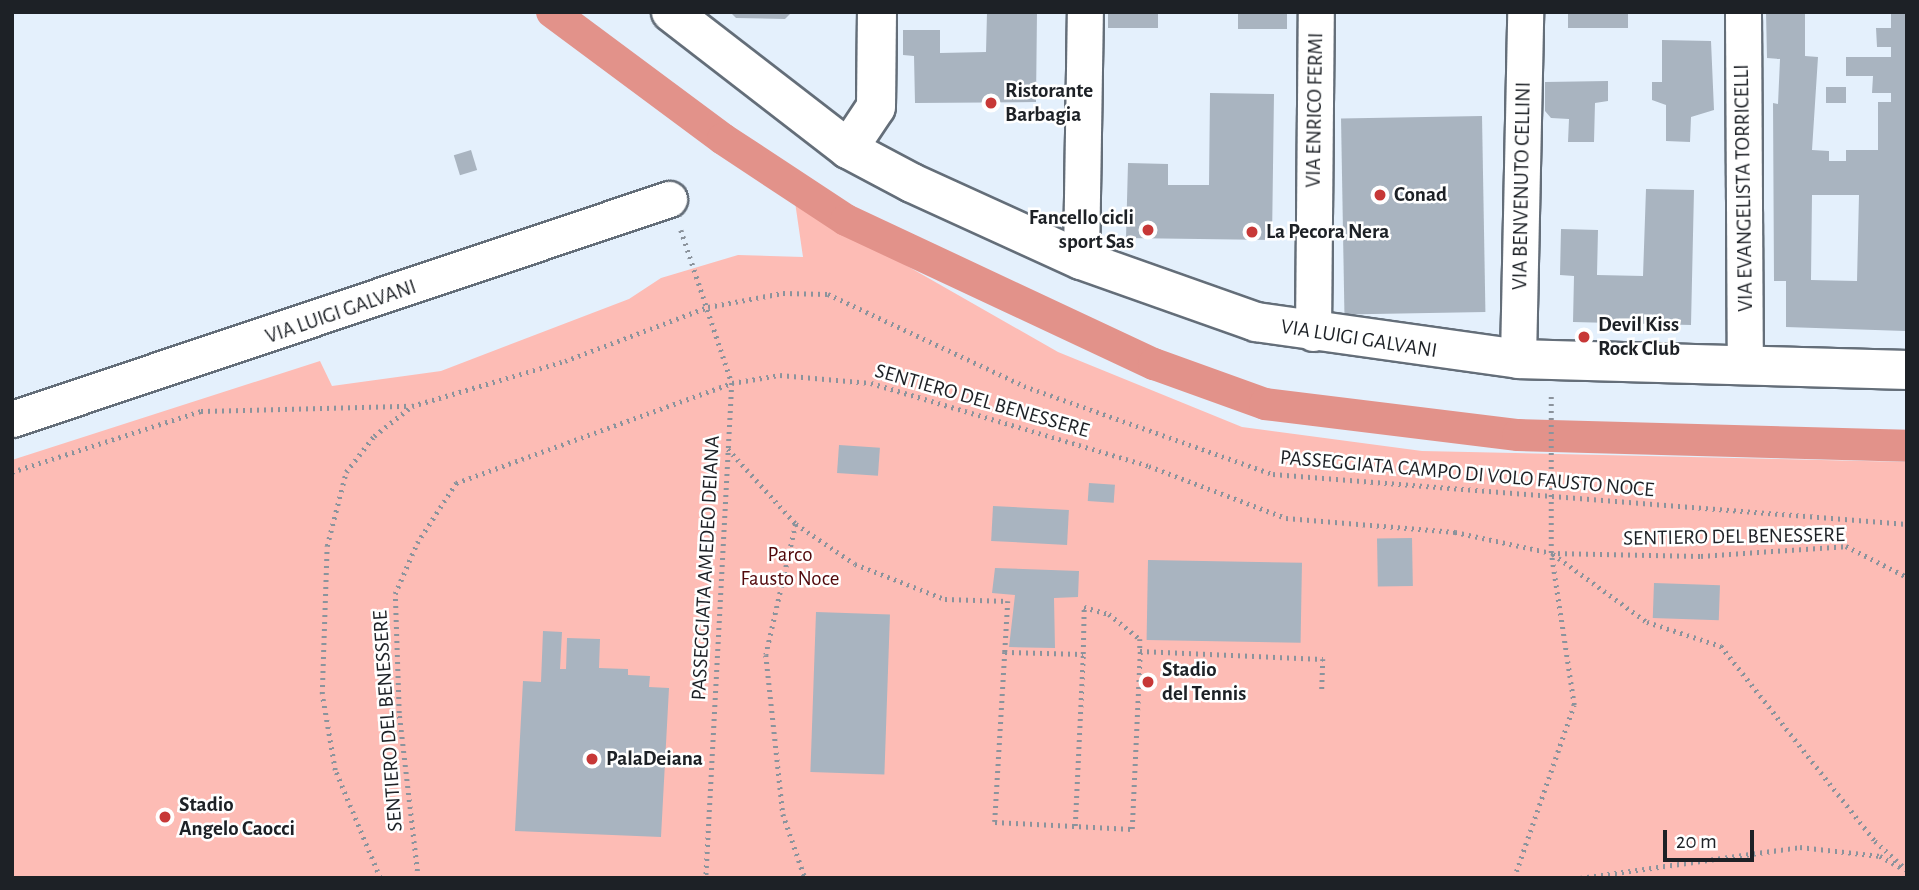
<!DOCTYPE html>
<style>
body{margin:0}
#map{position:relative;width:1919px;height:890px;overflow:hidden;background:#e4f0fc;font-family:"Alegreya Sans",sans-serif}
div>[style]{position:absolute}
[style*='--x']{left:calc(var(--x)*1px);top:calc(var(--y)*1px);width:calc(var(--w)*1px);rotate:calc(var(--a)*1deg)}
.green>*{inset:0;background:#fdbcb5}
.canal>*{height:32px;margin:-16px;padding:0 16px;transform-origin:16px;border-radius:16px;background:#e2928a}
.building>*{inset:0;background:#a9b4c0;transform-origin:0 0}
.path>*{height:4.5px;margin-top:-2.25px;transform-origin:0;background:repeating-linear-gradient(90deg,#8b939c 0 2px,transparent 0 7px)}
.roads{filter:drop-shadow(2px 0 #646e79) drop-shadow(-2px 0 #646e79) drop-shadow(0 2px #646e79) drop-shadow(0 -2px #646e79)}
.minor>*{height:35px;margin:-17.5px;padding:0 17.5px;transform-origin:17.5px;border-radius:17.5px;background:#fff}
.tertiary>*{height:38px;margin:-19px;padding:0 19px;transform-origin:19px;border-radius:19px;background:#fff}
.dots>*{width:19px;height:19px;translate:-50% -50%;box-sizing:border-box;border:4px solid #fff;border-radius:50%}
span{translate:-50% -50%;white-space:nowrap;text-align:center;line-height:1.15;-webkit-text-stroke:5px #fff;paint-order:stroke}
.poi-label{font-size:21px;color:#1d2126;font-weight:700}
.left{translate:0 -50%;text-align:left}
.right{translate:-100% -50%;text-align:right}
.street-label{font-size:21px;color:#1d2126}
.park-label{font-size:21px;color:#51080b}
.frame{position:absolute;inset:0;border:14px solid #1d2126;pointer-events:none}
.scale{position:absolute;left:1663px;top:830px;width:91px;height:32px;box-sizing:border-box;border:4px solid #1d2126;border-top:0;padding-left:9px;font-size:21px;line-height:24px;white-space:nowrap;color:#1d2126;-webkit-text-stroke:5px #fff;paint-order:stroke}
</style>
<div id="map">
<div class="green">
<i style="clip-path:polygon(795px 202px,1058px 352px,1242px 427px,1422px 451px,1907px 462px,1907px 878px,12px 878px,12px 460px,320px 361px,332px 386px,441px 371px,629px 299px,661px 278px,738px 255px,803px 257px)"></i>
</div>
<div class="canal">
<i style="--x:552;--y:12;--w:213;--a:36.6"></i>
<i style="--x:723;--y:139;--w:147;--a:33.4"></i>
<i style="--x:846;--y:220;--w:340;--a:25.1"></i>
<i style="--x:1154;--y:364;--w:118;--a:19.8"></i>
<i style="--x:1265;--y:404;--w:255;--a:7"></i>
<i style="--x:1518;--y:435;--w:389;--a:1.6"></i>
</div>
<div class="building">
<i style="clip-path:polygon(730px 12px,792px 12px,785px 19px,736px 18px)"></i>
<i style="clip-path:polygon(987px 12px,1037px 12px,1036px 102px,915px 103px,914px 56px,903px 55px,903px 30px,940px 30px,940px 53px,986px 52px)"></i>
<i style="left:1108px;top:12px;width:50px;height:16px"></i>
<i style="left:1238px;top:12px;width:49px;height:17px"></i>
<i style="left:1568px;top:12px;width:60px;height:16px"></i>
<i style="clip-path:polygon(evenodd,1766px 12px,1805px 12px,1805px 56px,1818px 57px,1812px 150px,1829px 151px,1829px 161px,1846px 161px,1846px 150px,1878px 150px,1878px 102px,1891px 102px,1891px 93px,1872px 93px,1873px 76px,1846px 76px,1846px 57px,1891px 57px,1891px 47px,1877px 47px,1876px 28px,1891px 28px,1891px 12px,1907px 12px,1905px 331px,1786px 327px,1786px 281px,1774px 281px,1773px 103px,1778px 104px,1780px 59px,1767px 58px,1766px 12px,1812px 195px,1859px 195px,1857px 281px,1811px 280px,1812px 195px)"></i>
<i style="clip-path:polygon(1662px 40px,1711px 41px,1714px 110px,1691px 117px,1690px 142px,1666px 141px,1666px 105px,1652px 100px,1652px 82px,1662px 82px)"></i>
<i style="clip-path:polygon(1608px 81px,1608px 101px,1595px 103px,1594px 142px,1568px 142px,1569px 119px,1551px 118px,1545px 111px,1545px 82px)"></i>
<i style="left:1826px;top:87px;width:20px;height:16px"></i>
<i style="clip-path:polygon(1210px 93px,1274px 94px,1272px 240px,1126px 238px,1128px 163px,1168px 164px,1168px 185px,1209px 185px)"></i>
<i style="left:1482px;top:116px;width:196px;height:141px;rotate:89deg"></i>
<i style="left:471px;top:150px;width:21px;height:18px;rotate:73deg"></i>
<i style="clip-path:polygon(1646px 189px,1694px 190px,1691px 325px,1573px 322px,1574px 276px,1560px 275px,1561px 229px,1598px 230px,1597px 275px,1643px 276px)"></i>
<i style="left:839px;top:445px;width:41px;height:28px;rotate:4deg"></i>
<i style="left:1089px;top:483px;width:26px;height:18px;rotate:4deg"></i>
<i style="left:993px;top:506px;width:76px;height:35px;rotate:3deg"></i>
<i style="left:1412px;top:538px;width:48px;height:35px;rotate:89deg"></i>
<i style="left:1148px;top:560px;width:154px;height:80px;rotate:1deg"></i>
<i style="clip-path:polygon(995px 568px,1079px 571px,1078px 597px,1054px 598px,1055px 648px,1009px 647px,1015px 595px,992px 593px)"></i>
<i style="left:1654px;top:583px;width:66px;height:35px;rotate:2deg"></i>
<i style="left:816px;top:612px;width:74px;height:160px;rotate:2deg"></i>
<i style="clip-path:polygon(543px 631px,562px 632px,560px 669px,566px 669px,567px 638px,600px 639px,599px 668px,628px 669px,628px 675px,650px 676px,649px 687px,669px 688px,661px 837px,515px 831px,523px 681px,541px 682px)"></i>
</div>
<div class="path">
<i style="--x:681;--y:230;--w:161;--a:71.6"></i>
<i style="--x:732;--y:383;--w:496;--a:93"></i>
<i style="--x:728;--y:449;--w:101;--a:47.8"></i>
<i style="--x:796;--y:524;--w:71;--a:34.1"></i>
<i style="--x:855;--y:564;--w:97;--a:21.3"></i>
<i style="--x:945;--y:599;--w:63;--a:1.8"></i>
<i style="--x:1008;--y:601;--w:51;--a:93.4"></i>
<i style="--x:1005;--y:652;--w:78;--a:1.5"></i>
<i style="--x:1083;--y:654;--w:47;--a:-88.8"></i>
<i style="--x:1084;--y:607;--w:26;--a:16"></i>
<i style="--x:1109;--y:614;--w:40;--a:39"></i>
<i style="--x:1140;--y:639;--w:12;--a:90"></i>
<i style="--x:1140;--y:651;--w:183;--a:2.5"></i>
<i style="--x:1323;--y:659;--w:33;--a:92"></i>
<i style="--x:12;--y:472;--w:199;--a:-17.9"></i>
<i style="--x:201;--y:411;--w:210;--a:-1.4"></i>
<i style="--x:796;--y:524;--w:134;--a:102.9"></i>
<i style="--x:766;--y:655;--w:160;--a:83.9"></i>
<i style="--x:783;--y:814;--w:68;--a:71"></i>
<i style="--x:1553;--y:554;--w:116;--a:35.9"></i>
<i style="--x:1647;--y:622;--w:78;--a:18"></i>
<i style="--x:1721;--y:646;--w:248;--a:51.7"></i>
<i style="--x:1875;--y:841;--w:43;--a:42.2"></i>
<i style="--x:1005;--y:652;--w:170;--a:93.4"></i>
<i style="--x:995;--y:822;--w:137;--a:2.9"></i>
<i style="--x:1132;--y:829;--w:178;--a:-87.4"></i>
<i style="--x:1075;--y:826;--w:172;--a:-87.3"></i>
<i style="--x:380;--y:878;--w:117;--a:-112.6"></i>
<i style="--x:335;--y:770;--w:77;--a:-99.7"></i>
<i style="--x:322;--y:694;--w:148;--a:-88.1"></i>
<i style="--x:327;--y:546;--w:76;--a:-75.6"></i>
<i style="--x:346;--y:472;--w:46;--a:-52.1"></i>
<i style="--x:374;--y:436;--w:48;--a:-38.3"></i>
<i style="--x:412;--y:406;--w:159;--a:-16.4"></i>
<i style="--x:565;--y:361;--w:153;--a:-20.7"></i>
<i style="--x:708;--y:307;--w:76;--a:-10.6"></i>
<i style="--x:783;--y:293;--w:45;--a:1.3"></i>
<i style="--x:828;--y:294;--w:217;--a:25.1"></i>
<i style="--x:1024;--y:386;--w:264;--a:19.5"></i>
<i style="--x:1273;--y:474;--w:636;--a:4.51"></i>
<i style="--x:418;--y:878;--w:166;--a:-96.6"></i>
<i style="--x:399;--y:713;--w:119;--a:-91.9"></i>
<i style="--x:395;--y:594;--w:56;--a:-66.7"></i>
<i style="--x:417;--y:543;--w:72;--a:-57"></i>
<i style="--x:456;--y:483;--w:294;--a:-19.9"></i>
<i style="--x:732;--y:383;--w:49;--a:-9.5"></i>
<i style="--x:780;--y:375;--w:91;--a:5"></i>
<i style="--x:871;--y:383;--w:290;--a:16.6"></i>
<i style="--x:1149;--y:466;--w:147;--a:20.8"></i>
<i style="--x:1286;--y:518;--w:170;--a:4.7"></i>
<i style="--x:1455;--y:532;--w:98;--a:12.3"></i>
<i style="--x:1551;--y:553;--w:150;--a:1.1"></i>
<i style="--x:1701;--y:556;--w:145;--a:-3.9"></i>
<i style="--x:1846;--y:546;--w:68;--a:26.9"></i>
<i style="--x:1514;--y:878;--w:183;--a:-70.9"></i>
<i style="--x:1574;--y:705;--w:154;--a:-98.6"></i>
<i style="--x:1551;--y:553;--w:160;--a:-90"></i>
<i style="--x:1580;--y:878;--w:222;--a:-8"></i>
<i style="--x:1800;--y:847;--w:81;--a:6.4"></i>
<i style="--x:1880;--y:856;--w:26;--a:29"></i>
</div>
<div class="roads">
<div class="minor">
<i style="--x:1743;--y:12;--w:352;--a:89.7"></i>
<i style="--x:1081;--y:260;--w:248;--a:-89.1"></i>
<i style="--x:1313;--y:333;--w:321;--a:-89.5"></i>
<i style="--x:1518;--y:359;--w:347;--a:-88.8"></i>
<i style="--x:12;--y:419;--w:693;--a:-18.51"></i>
</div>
<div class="tertiary">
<i style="--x:671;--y:12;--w:224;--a:37.7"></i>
<i style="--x:848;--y:149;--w:72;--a:28"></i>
<i style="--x:912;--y:183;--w:186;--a:24.5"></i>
<i style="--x:1081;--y:260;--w:186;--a:19.5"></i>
<i style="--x:1256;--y:322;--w:265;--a:8"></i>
<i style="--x:1518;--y:359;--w:389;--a:1.6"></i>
<i style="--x:848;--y:149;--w:50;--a:-56.3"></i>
<i style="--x:876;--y:107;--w:95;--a:-89.4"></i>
</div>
</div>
<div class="dots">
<i style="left:991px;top:103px;background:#c73837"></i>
<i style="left:1380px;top:195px;background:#c73837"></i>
<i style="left:1148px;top:230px;background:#c73837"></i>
<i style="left:1252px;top:232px;background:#c73837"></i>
<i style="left:1584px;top:337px;background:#c73837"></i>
<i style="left:1148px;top:682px;background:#c73837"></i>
<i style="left:592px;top:759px;background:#c73837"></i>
<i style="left:165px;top:817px;background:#c73837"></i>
</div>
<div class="poi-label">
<span class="left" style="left:1005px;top:103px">Ristorante<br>Barbagia</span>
<span class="left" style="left:1394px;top:195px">Conad</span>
<span class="right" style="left:1134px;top:230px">Fancello cicli<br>sport Sas</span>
<span class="left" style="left:1266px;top:232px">La Pecora Nera</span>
<span class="left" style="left:1598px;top:337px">Devil Kiss<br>Rock Club</span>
<span class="left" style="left:1162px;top:682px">Stadio<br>del Tennis</span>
<span class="left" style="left:606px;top:759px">PalaDeiana</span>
<span class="left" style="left:179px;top:817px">Stadio<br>Angelo Caocci</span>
</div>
<div class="street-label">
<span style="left:1315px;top:110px;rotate:-89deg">VIA ENRICO FERMI</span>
<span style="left:1522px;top:186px;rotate:-89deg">VIA BENVENUTO CELLINI</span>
<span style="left:1744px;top:188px;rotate:-91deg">VIA EVANGELISTA TORRICELLI</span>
<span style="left:341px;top:312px;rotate:-19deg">VIA LUIGI GALVANI</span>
<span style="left:1359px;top:339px;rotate:9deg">VIA LUIGI GALVANI</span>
<span style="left:982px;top:401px;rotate:16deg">SENTIERO DEL BENESSERE</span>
<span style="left:1467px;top:474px;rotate:5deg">PASSEGGIATA CAMPO DI VOLO FAUSTO NOCE</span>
<span style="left:1734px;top:537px;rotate:-1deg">SENTIERO DEL BENESSERE</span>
<span style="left:706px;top:568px;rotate:-87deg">PASSEGGIATA AMEDEO DEIANA</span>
<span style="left:388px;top:721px;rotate:-94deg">SENTIERO DEL BENESSERE</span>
</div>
<div class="park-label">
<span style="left:790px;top:567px">Parco<br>Fausto Noce</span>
</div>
<div class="frame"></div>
<div class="scale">20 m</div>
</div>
